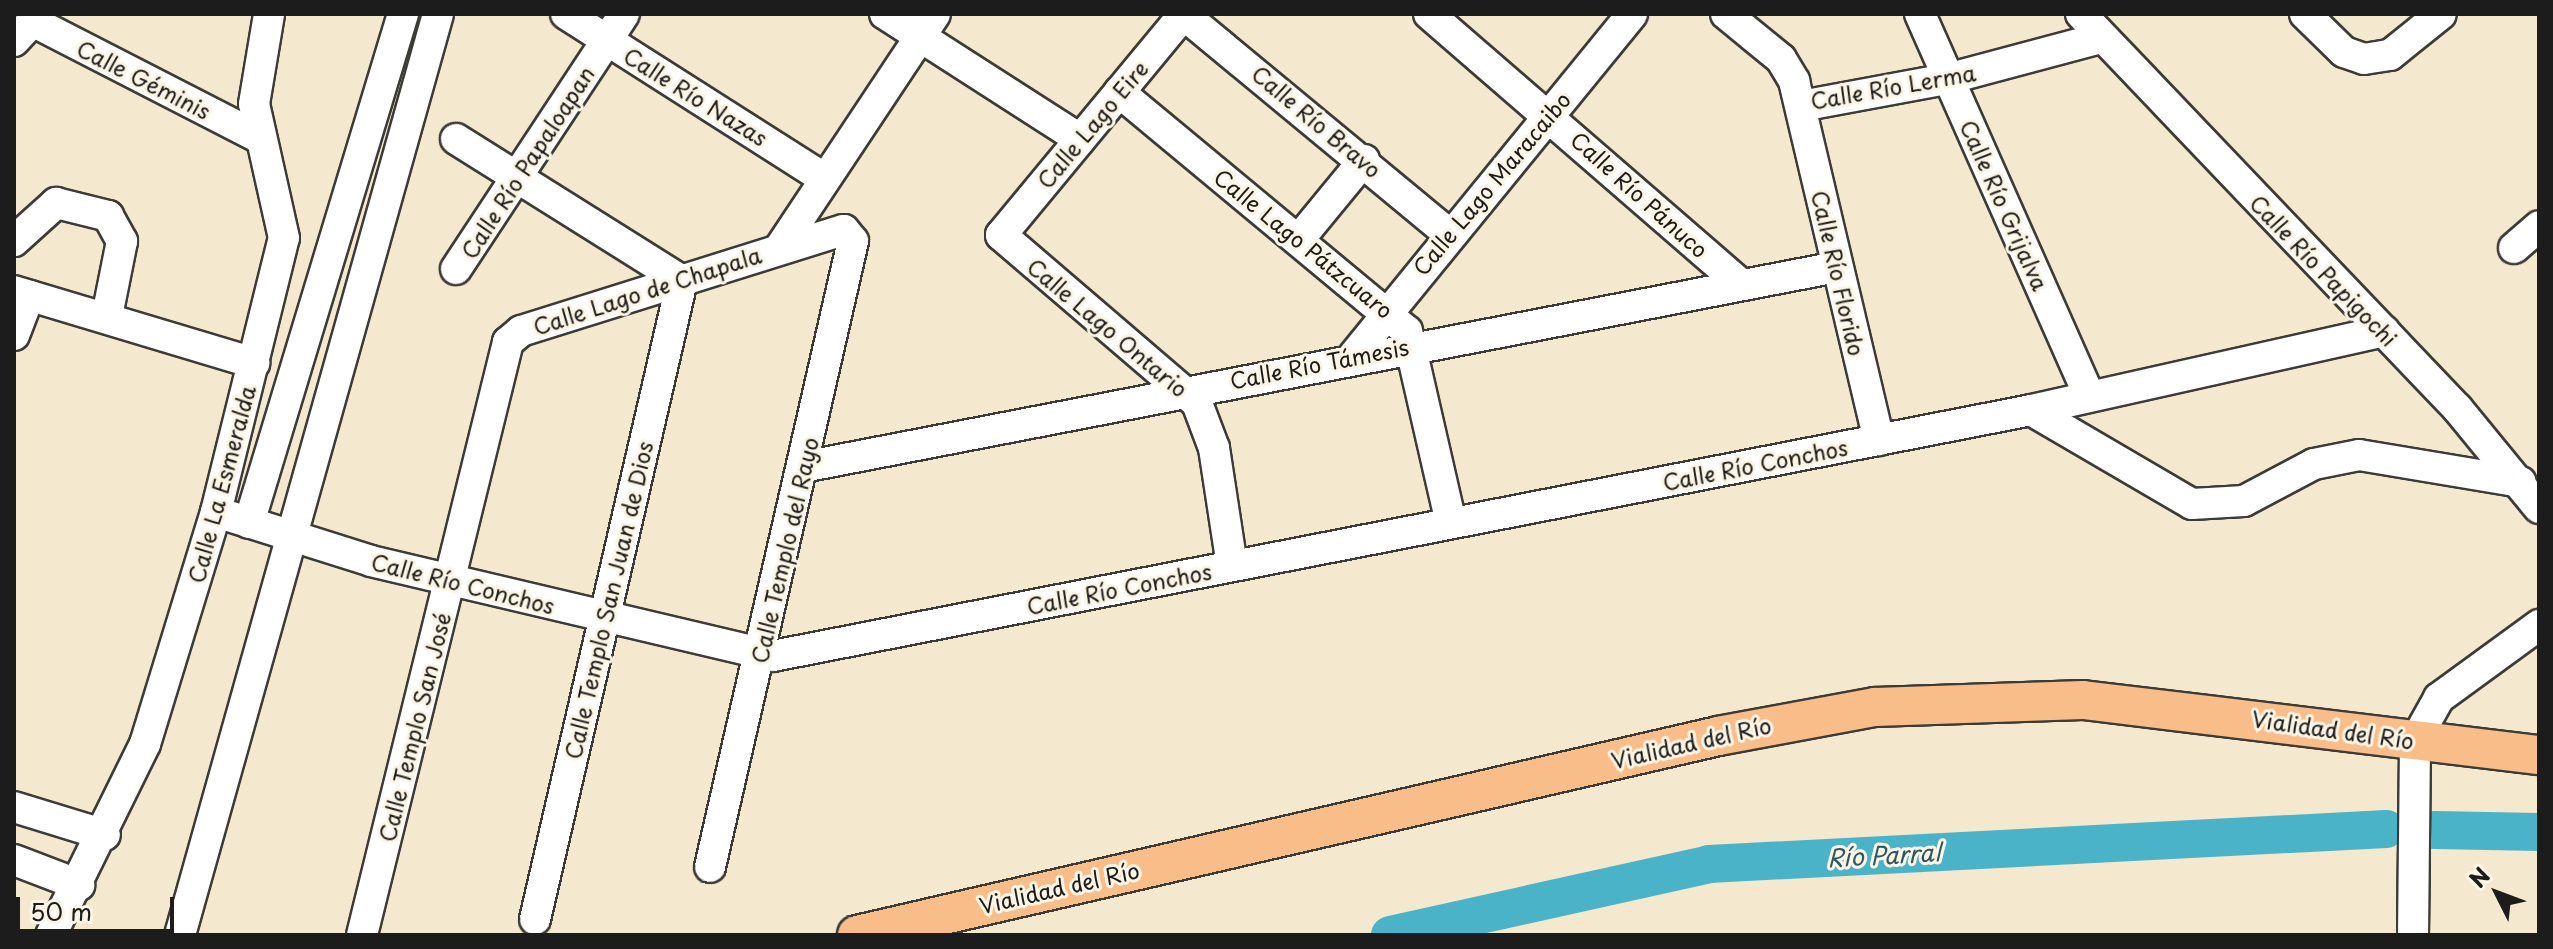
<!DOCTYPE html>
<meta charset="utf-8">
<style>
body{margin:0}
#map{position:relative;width:2553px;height:949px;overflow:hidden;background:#f4e9cf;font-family:"Playpen Sans",sans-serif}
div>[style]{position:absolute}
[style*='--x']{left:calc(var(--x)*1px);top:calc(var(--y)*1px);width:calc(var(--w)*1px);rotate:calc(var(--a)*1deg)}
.river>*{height:38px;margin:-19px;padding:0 19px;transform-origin:19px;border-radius:19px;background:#4ab3c8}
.roads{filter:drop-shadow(2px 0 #3c3b37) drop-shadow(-2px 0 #3c3b37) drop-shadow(0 2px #3c3b37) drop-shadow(0 -2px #3c3b37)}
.minor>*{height:30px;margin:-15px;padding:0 15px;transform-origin:15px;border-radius:15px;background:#fff}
.major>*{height:38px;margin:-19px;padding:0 19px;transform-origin:19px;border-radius:19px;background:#f8bd89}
span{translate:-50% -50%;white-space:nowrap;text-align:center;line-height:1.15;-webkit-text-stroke:6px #fcf5e5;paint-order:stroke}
.street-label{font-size:22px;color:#1c1c1c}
.water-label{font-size:24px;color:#2e5861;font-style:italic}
.frame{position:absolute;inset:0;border:16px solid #1c1c1c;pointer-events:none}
.north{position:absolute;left:2457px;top:853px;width:80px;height:80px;-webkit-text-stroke:6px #fcf5e5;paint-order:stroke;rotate:312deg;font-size:22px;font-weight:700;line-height:32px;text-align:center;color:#1c1c1c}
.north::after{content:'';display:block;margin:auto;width:28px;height:36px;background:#1c1c1c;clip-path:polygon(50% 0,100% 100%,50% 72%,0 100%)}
.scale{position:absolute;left:16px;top:897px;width:158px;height:36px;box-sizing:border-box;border:4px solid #1c1c1c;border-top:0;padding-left:10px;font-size:24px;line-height:28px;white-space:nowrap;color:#1c1c1c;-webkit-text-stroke:6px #fcf5e5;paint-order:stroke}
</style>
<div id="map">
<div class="river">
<i style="--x:2435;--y:830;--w:104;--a:1.1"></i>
<i style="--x:1390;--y:935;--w:327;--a:-12.5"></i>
<i style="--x:1709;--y:864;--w:678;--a:-2.96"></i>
</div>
<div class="roads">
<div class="minor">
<i style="--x:566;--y:14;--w:307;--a:32.5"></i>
<i style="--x:885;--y:14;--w:232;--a:32.7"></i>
<i style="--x:1183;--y:14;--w:344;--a:39.6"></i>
<i style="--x:1184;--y:14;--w:287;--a:129.6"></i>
<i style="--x:1001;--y:235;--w:258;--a:40.6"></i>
<i style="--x:1197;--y:403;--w:48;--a:69.3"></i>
<i style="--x:1214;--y:448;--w:119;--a:81.3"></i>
<i style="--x:1429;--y:14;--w:411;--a:40.9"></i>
<i style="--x:1726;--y:14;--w:71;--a:39.3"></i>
<i style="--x:1781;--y:59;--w:26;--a:59"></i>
<i style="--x:1794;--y:81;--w:369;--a:76.7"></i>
<i style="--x:1920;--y:14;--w:418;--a:66.1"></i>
<i style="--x:2081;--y:14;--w:546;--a:46.34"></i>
<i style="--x:2458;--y:409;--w:128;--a:50.7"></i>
<i style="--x:2305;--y:14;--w:54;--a:44.3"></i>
<i style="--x:2344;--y:52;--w:21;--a:19"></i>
<i style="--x:2364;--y:59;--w:26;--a:-9"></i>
<i style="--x:2390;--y:55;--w:65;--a:-38.8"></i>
<i style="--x:32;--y:21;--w:252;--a:27.2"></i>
<i style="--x:14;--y:41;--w:37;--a:-47"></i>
<i style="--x:1119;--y:92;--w:374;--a:39.7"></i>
<i style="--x:1407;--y:331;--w:197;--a:77.1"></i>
<i style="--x:1801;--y:106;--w:148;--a:-10.5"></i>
<i style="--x:1947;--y:79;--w:159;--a:-14.9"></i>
<i style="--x:456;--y:139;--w:267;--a:32.1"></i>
<i style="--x:682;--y:281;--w:655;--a:102.97"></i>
<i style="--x:1300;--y:238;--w:101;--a:-50.6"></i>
<i style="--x:14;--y:241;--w:57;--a:-42.1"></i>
<i style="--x:56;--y:203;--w:54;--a:14"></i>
<i style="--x:108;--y:216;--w:29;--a:61"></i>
<i style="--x:122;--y:241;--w:76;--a:101.3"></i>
<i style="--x:781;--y:246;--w:278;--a:-56.4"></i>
<i style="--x:2514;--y:248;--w:33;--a:-41"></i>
<i style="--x:456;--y:269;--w:305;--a:-56.6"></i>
<i style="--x:14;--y:291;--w:251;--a:16.7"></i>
<i style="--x:14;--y:335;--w:42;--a:-69"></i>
<i style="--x:1354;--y:355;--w:440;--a:-50.8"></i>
<i style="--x:2031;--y:410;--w:186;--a:30.3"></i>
<i style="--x:2192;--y:504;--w:52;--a:-3.3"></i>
<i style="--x:2244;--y:501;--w:79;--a:-27.9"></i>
<i style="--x:2314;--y:464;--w:46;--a:-11.3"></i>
<i style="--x:2359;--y:455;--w:164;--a:9.5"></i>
<i style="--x:803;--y:467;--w:1053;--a:-10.95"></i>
<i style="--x:216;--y:512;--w:163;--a:17.5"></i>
<i style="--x:371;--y:561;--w:413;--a:13.3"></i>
<i style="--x:773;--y:656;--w:1282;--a:-11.06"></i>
<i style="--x:2031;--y:410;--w:362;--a:-12.6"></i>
<i style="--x:249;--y:523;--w:532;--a:-73.17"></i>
<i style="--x:14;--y:807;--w:95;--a:17.1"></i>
<i style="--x:14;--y:860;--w:70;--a:21"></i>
<i style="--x:51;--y:935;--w:213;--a:-63.8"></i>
<i style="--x:145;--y:744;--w:243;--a:-73"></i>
<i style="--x:216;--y:512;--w:282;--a:-76.1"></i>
<i style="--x:284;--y:238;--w:137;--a:-102.6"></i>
<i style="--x:254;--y:104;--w:91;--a:-80.5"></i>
<i style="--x:180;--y:935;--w:956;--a:-74.35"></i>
<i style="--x:362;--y:935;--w:611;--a:-76.17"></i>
<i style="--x:508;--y:342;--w:17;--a:-40"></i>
<i style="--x:521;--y:331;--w:338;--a:-17.4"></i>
<i style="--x:844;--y:230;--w:14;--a:51"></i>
<i style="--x:853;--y:241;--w:642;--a:102.87"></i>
<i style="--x:2413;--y:935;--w:194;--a:-89.4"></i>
<i style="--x:2415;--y:741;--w:49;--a:-60.8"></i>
<i style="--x:2439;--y:698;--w:124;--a:-36.1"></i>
</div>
<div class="major">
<i style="--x:857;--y:935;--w:884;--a:-13.01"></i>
<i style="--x:1718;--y:736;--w:160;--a:-10.5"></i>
<i style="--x:1875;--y:707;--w:208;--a:-1.9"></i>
<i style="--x:2083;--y:700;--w:459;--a:6.9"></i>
</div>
</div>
<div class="street-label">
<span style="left:144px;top:79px;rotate:27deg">Calle Géminis</span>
<span style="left:1893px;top:86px;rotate:-10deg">Calle Río Lerma</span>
<span style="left:696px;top:96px;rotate:32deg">Calle Río Nazas</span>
<span style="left:1317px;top:121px;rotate:40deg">Calle Río Bravo</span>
<span style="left:1092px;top:124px;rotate:-50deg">Calle Lago Eire</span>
<span style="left:527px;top:162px;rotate:-57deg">Calle Río Papaloapan</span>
<span style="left:1491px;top:183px;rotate:-50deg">Calle Lago Maracaibo</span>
<span style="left:1640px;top:194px;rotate:42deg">Calle Río Pánuco</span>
<span style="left:2005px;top:205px;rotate:66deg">Calle Río Grijalva</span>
<span style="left:1304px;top:243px;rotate:39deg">Calle Lago Pátzcuaro</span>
<span style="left:2324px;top:270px;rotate:46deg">Calle Río Papigochi</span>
<span style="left:1839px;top:273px;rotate:77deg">Calle Río Florido</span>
<span style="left:647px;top:290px;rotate:-18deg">Calle Lago de Chapala</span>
<span style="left:1108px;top:327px;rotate:40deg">Calle Lago Ontario</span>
<span style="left:1319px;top:363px;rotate:-11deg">Calle Río Támesis</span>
<span style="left:1755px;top:464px;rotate:-11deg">Calle Río Conchos</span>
<span style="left:221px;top:484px;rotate:-75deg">Calle La Esmeralda</span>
<span style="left:784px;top:550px;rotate:-77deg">Calle Templo del Rayo</span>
<span style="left:463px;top:583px;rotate:14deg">Calle Río Conchos</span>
<span style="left:1119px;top:588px;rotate:-11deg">Calle Río Conchos</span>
<span style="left:608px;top:600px;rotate:-77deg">Calle Templo San Juan de Dios</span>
<span style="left:414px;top:727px;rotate:-76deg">Calle Templo San José</span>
<span style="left:2333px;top:729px;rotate:8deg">Vialidad del Río</span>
<span style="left:1691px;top:742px;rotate:-13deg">Vialidad del Río</span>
<span style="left:1059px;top:887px;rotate:-13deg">Vialidad del Río</span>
</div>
<div class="water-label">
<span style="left:1884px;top:855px;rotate:-3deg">Río Parral</span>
</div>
<div class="frame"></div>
<div class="north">N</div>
<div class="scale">50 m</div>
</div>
